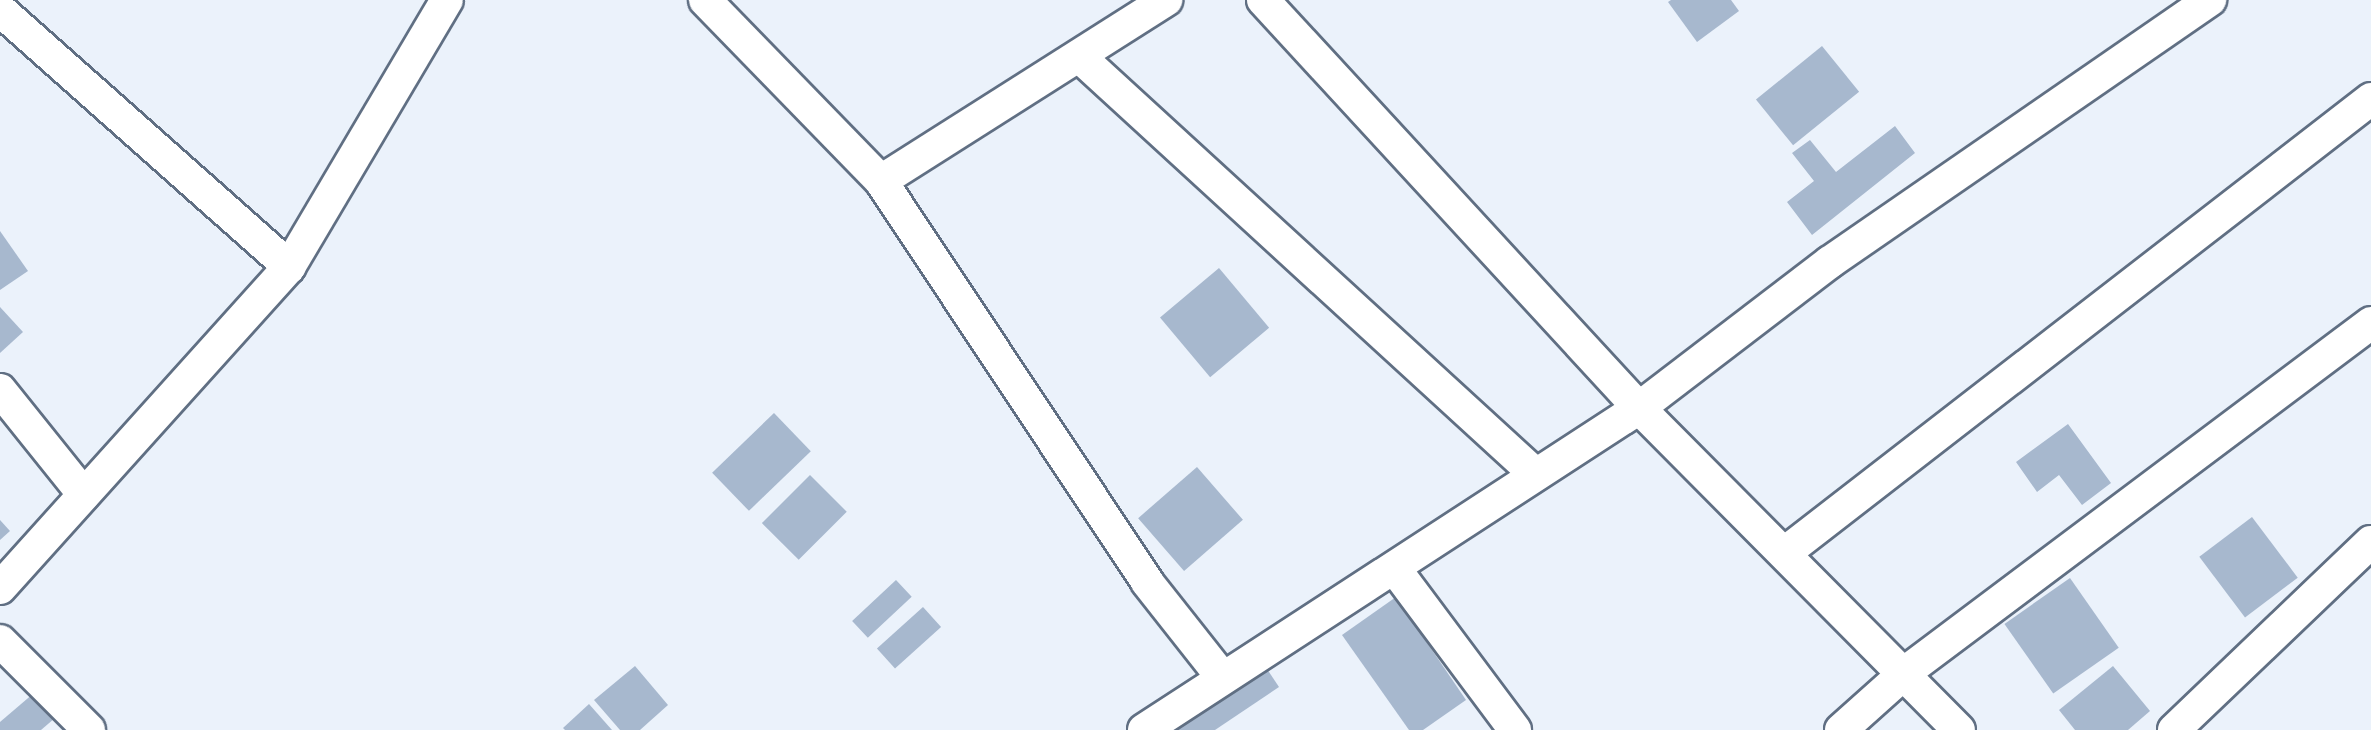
<!DOCTYPE html>
<style>
body{margin:0}
#map{position:relative;width:2371px;height:730px;overflow:hidden;background:#ebf2fb;font-family:"IBM Plex Sans",sans-serif}
div>[style]{position:absolute}
[style*='--x']{left:calc(var(--x)*1px);top:calc(var(--y)*1px);width:calc(var(--w)*1px);rotate:calc(var(--a)*1deg)}
.building>*{inset:0;background:#a7b8ce;transform-origin:0 0}
.roads{filter:drop-shadow(2px 0 #606f83) drop-shadow(-2px 0 #606f83) drop-shadow(0 2px #606f83) drop-shadow(0 -2px #606f83)}
.street>*{height:32px;margin:-16px;padding:0 16px;transform-origin:16px;border-radius:16px;background:#fff}
span{translate:-50% -50%;white-space:nowrap;text-align:center;line-height:1.15;-webkit-text-stroke:6px #fff;paint-order:stroke}
</style>
<div id="map">
<div class="building">
<i style="clip-path:polygon(1671px 0,1731px 0,1739px 11px,1697px 42px,1668px 2px)"></i>
<i style="left:1822px;top:46px;width:59px;height:85px;rotate:51deg"></i>
<i style="clip-path:polygon(1895px 126px,1915px 153px,1812px 235px,1787px 202px,1814px 181px,1792px 153px,1810px 140px,1836px 172px)"></i>
<i style="clip-path:polygon(0 231px,28px 271px,0 290px)"></i>
<i style="left:1219px;top:268px;width:78px;height:77px;rotate:50deg"></i>
<i style="clip-path:polygon(0 307px,23px 332px,0 353px)"></i>
<i style="left:774px;top:413px;width:53px;height:86px;rotate:46deg"></i>
<i style="clip-path:polygon(2068px 424px,2111px 483px,2082px 505px,2059px 475px,2037px 492px,2016px 462px)"></i>
<i style="left:1197px;top:467px;width:70px;height:78px;rotate:49deg"></i>
<i style="left:810px;top:475px;width:52px;height:68px;rotate:45deg"></i>
<i style="left:2252px;top:517px;width:76px;height:66px;rotate:53deg"></i>
<i style="clip-path:polygon(0 520px,10px 531px,0 540px)"></i>
<i style="left:2070px;top:578px;width:85px;height:80px;rotate:55deg"></i>
<i style="left:896px;top:580px;width:23px;height:60px;rotate:47deg"></i>
<i style="clip-path:polygon(1396px 597px,1466px 700px,1423px 730px,1409px 730px,1342px 635px)"></i>
<i style="left:923px;top:607px;width:27px;height:62px;rotate:48deg"></i>
<i style="clip-path:polygon(635px 666px,668px 705px,640px 730px,620px 730px,594px 700px)"></i>
<i style="clip-path:polygon(1265px 666px,1279px 687px,1215px 730px,1168px 730px)"></i>
<i style="clip-path:polygon(2113px 666px,2150px 711px,2128px 730px,2075px 730px,2059px 710px)"></i>
<i style="clip-path:polygon(41px 687px,62px 712px,41px 730px,0 730px,0 722px)"></i>
<i style="clip-path:polygon(589px 704px,612px 730px,565px 730px,563px 728px)"></i>
</div>
<div class="roads">
<div class="street">
<i style="--x:705;--y:0;--w:252;--a:45.8"></i>
<i style="--x:881;--y:181;--w:481;--a:56.4"></i>
<i style="--x:1147;--y:582;--w:121;--a:51.7"></i>
<i style="--x:1263;--y:0;--w:555;--a:47.34"></i>
<i style="--x:1639;--y:408;--w:454;--a:45.2"></i>
<i style="--x:0;--y:10;--w:387;--a:41.6"></i>
<i style="--x:1081;--y:58;--w:613;--a:42.49"></i>
<i style="--x:881;--y:181;--w:338;--a:-32.4"></i>
<i style="--x:0;--y:390;--w:134;--a:51.3"></i>
<i style="--x:1786;--y:552;--w:740;--a:-37.75"></i>
<i style="--x:1395;--y:569;--w:201;--a:53.3"></i>
<i style="--x:0;--y:588;--w:432;--a:-48"></i>
<i style="--x:289;--y:267;--w:310;--a:-59.4"></i>
<i style="--x:0;--y:641;--w:126;--a:45"></i>
<i style="--x:1144;--y:730;--w:591;--a:-33.04"></i>
<i style="--x:1639;--y:408;--w:240;--a:-37.4"></i>
<i style="--x:1830;--y:262;--w:462;--a:-34.6"></i>
<i style="--x:1841;--y:730;--w:89;--a:-41.8"></i>
<i style="--x:1907;--y:671;--w:580;--a:-36.87"></i>
<i style="--x:2174;--y:730;--w:272;--a:-43.7"></i>
</div>
</div>
</div>
